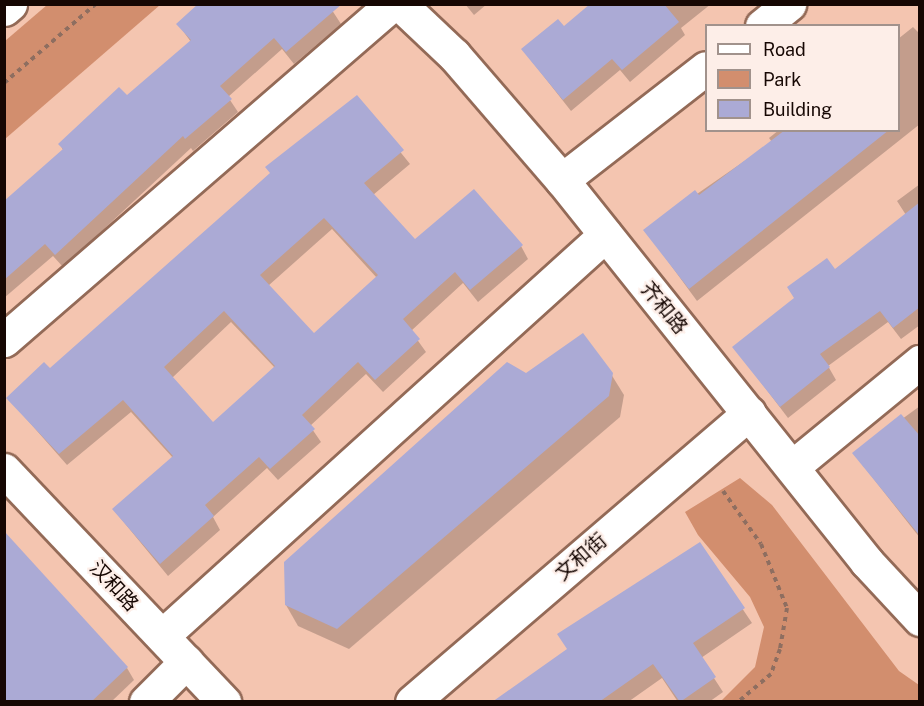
<!DOCTYPE html>
<meta charset="utf-8">
<style>
body{margin:0}
#map{position:relative;width:924px;height:706px;overflow:hidden;background:#f4c5b0;font-family:"Public Sans","Noto Sans SC",sans-serif}
div>[style]{position:absolute}
[style*='--x']{left:calc(var(--x)*1px);top:calc(var(--y)*1px);width:calc(var(--w)*1px);rotate:calc(var(--a)*1deg)}
.green>*{inset:0;background:#d28e6e}
.shadow>*{inset:0;background:#0003}
.building>*{inset:0;background:#abaad5}
.path>*{height:4px;margin-top:-2px;transform-origin:0;background:repeating-linear-gradient(90deg,#8e6e60 0 4.5px,transparent 0 9px)}
.roads{filter:drop-shadow(2px 0 #936a57) drop-shadow(-2px 0 #936a57) drop-shadow(0 2px #936a57) drop-shadow(0 -2px #936a57)}
.minor>*{height:33px;margin:-16.5px;padding:0 16.5px;transform-origin:16.5px;border-radius:16.5px;background:#fff}
span{translate:-50% -50%;white-space:nowrap;text-align:center;line-height:1.15;-webkit-text-stroke:4.5px #fdeee8;paint-order:stroke}
.street-label{font-size:20px;color:#160703}
.frame{position:absolute;inset:0;border:6px solid #160703;pointer-events:none}
.legend{position:absolute;left:705px;top:24px;width:195px;height:108px;box-sizing:border-box;background:#fdeee8;border:2px solid #a1928c;margin:0;padding:8px 10px;list-style:none;font-size:18px;color:#160703}
.legend li{display:flex;align-items:center;gap:12px;height:30px}
.legend b{width:30px;border:2px solid #a1928c}
</style>
<div id="map">
<div class="green">
<i style="clip-path:polygon(47px 5px,160px 5px,5px 139px,5px 41px)"></i>
<i style="clip-path:polygon(740px 478px,772px 505px,899px 671px,919px 685px,919px 701px,721px 701px,755px 667px,764px 627px,750px 597px,698px 535px,685px 512px)"></i>
</div>
<div class="shadow">
<i style="clip-path:polygon(328px 4px,341px 24px,294px 64px,282px 49px,228px 97px,238px 112px,193px 151px,191px 148px,63px 267px,53px 256px,4px 298px,4px 203px,63px 150px,60px 144px,127px 97px,191px 42px,178px 24px)"></i>
<i style="clip-path:polygon(465px 4px,487px 4px,474px 15px)"></i>
<i style="clip-path:polygon(592px 4px,711px 4px,681px 28px,685px 35px,630px 82px,620px 70px,571px 111px,523px 50px,564px 28px)"></i>
<i style="clip-path:polygon(913px 27px,920px 34px,920px 124px,697px 301px,645px 230px,772px 142px,769px 138px,779px 130px,898px 130px,898px 39px)"></i>
<i style="clip-path:polygon(evenodd,356px 97px,410px 164px,373px 195px,415px 241px,521px 246px,528px 259px,478px 302px,463px 283px,411px 331px,426px 352px,383px 392px,366px 374px,310px 426px,321px 442px,278px 480px,267px 468px,213px 517px,220px 530px,168px 576px,113px 509px,173px 458px,131px 412px,67px 465px,8px 398px,50px 370px,356px 97px,332px 229px,377px 278px,314px 335px,268px 286px,332px 229px,356px 97px,231px 322px,275px 368px,212px 424px,172px 378px,231px 322px)"></i>
<i style="clip-path:polygon(920px 184px,920px 325px,901px 339px,888px 322px,828px 366px,836px 380px,788px 418px,734px 347px,906px 215px,897px 201px)"></i>
<i style="clip-path:polygon(611px 374px,624px 395px,620px 417px,349px 649px,298px 626px,286px 605px,526px 375px)"></i>
<i style="clip-path:polygon(920px 406px,920px 538px,854px 454px)"></i>
<i style="clip-path:polygon(699px 544px,752px 623px,701px 658px,723px 692px,709px 702px,678px 702px,662px 678px,628px 702px,494px 702px,568px 650px)"></i>
<i style="clip-path:polygon(127px 668px,134px 680px,111px 702px,4px 702px)"></i>
</div>
<div class="building">
<i style="clip-path:polygon(198px 4px,342px 4px,286px 52px,274px 38px,220px 86px,232px 99px,185px 139px,183px 136px,55px 255px,45px 244px,4px 280px,4px 201px,63px 149px,58px 144px,119px 87px,127px 95px,191px 40px,176px 24px)"></i>
<i style="clip-path:polygon(590px 4px,664px 4px,679px 22px,622px 70px,612px 59px,563px 100px,521px 49px,558px 19px,564px 26px)"></i>
<i style="clip-path:polygon(evenodd,357px 95px,404px 150px,364px 183px,415px 239px,474px 189px,523px 245px,470px 290px,455px 272px,403px 319px,420px 339px,375px 380px,358px 362px,302px 415px,315px 429px,270px 469px,259px 457px,205px 505px,214px 516px,160px 564px,112px 509px,173px 456px,123px 400px,59px 454px,6px 398px,44px 362px,50px 368px,270px 173px,265px 167px,357px 95px,324px 218px,378px 275px,314px 333px,260px 275px,324px 218px,357px 95px,224px 311px,275px 366px,213px 422px,164px 367px,224px 311px)"></i>
<i style="clip-path:polygon(785px 130px,889px 130px,689px 289px,643px 230px,695px 190px,699px 195px)"></i>
<i style="clip-path:polygon(920px 202px,920px 307px,893px 328px,880px 311px,820px 354px,830px 367px,780px 407px,732px 347px,794px 298px,787px 287px,827px 258px,835px 269px)"></i>
<i style="clip-path:polygon(583px 333px,613px 373px,609px 396px,337px 629px,285px 605px,284px 562px,507px 362px,526px 373px)"></i>
<i style="clip-path:polygon(901px 414px,920px 436px,920px 536px,852px 453px)"></i>
<i style="clip-path:polygon(4px 531px,128px 667px,91px 702px,4px 702px)"></i>
<i style="clip-path:polygon(700px 542px,745px 608px,693px 643px,716px 677px,680px 702px,653px 664px,599px 702px,492px 702px,567px 649px,557px 634px)"></i>
</div>
<div class="path">
<i style="--x:4;--y:83;--w:121;--a:-40.7"></i>
<i style="--x:723;--y:491;--w:65;--a:54.4"></i>
<i style="--x:761;--y:544;--w:69;--a:67.9"></i>
<i style="--x:787;--y:608;--w:42;--a:99.7"></i>
<i style="--x:780;--y:649;--w:27;--a:110"></i>
<i style="--x:771;--y:674;--w:43;--a:139.7"></i>
</div>
<div class="roads">
<div class="minor">
<i style="--x:400;--y:4;--w:74;--a:43.4"></i>
<i style="--x:454;--y:55;--w:165;--a:49.2"></i>
<i style="--x:562;--y:180;--w:489;--a:51.4"></i>
<i style="--x:867;--y:562;--w:78;--a:47.1"></i>
<i style="--x:4;--y:9;--w:8;--a:-40"></i>
<i style="--x:762;--y:26;--w:35;--a:-39"></i>
<i style="--x:562;--y:180;--w:182;--a:-37.9"></i>
<i style="--x:4;--y:340;--w:513;--a:-40.89"></i>
<i style="--x:792;--y:467;--w:166;--a:-39.4"></i>
<i style="--x:4;--y:470;--w:320;--a:46.5"></i>
<i style="--x:162;--y:636;--w:598;--a:-42.15"></i>
<i style="--x:146;--y:702;--w:57;--a:-45"></i>
<i style="--x:412;--y:702;--w:444;--a:-40.6"></i>
</div>
</div>
<div class="street-label">
<span style="left:664px;top:308px;rotate:51deg">齐和路</span>
<span style="left:581px;top:557px;rotate:-41deg">文和街</span>
<span style="left:114px;top:586px;rotate:47deg">汉和路</span>
</div>
<div class="frame"></div>
<ul class="legend">
<li><b style="height:8px;background:#fff"></b>Road</li>
<li><b style="height:16px;background:#d28e6e"></b>Park</li>
<li><b style="height:16px;background:#abaad5"></b>Building</li>
</ul>
</div>
